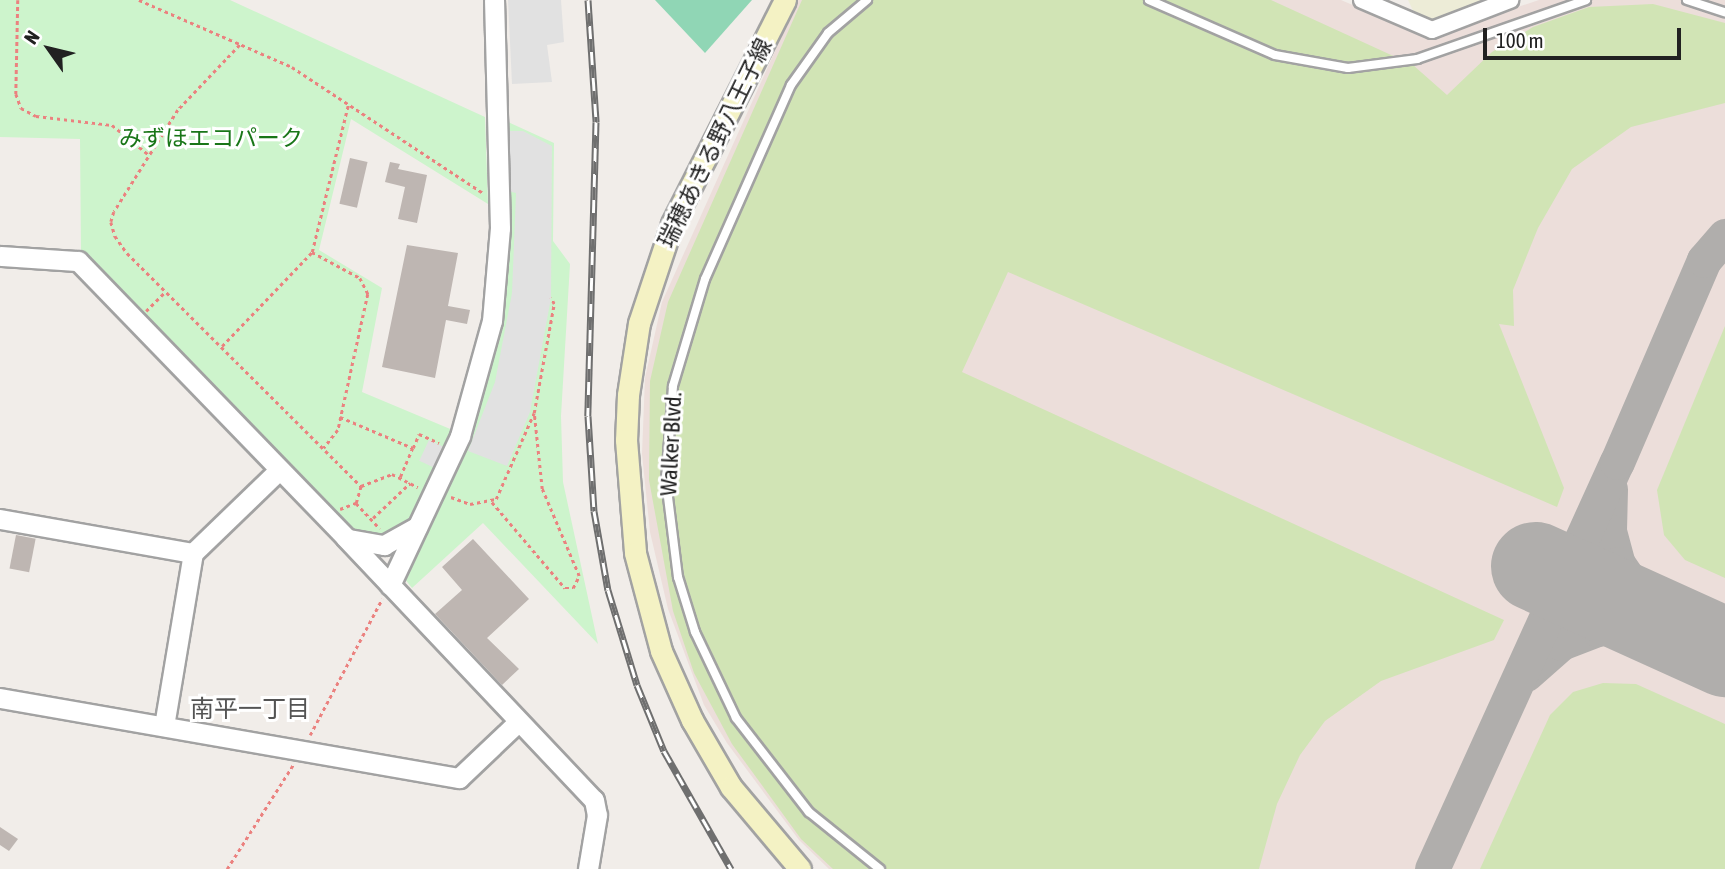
<!DOCTYPE html>
<meta charset="utf-8">
<style>
body{margin:0}
#map{position:relative;width:1725px;height:869px;overflow:hidden;background:#f1ede9;font-family:"Asap Condensed","Noto Sans JP",sans-serif}
div>[style]{position:absolute}
[style*='--x']{left:calc(var(--x)*1px);top:calc(var(--y)*1px);width:calc(var(--w)*1px);rotate:calc(var(--a)*1deg)}
.military>*{inset:0;background:#ecdeda}
.farmland>*{inset:0;background:#edecd7}
.grass>*{inset:0;background:#d1e4b5}
.park>*{inset:0;background:#cdf4cc}
.pitch>*{inset:0;background:#90d6b5}
.parking>*{inset:0;background:#e1e1e1;transform-origin:0 0}
.taxiway>*{height:35px;margin:-17.5px;padding:0 17.5px;transform-origin:17.5px;border-radius:17.5px;background:#b0aeac}
.runway>*{height:89px;margin:-44.5px;padding:0 44.5px;transform-origin:44.5px;border-radius:44.5px;background:#b0aeac}
.building>*{inset:0;background:#beb6b2;transform-origin:0 0}
.path>*{height:2.5px;margin-top:-1.25px;transform-origin:0;background:repeating-linear-gradient(90deg,#eb817f 0 3.5px,transparent 0 7px)}
.roads{filter:drop-shadow(2px 0 #a2a2a2) drop-shadow(-2px 0 #a2a2a2) drop-shadow(0 2px #a2a2a2) drop-shadow(0 -2px #a2a2a2)}
.service>*{height:8px;margin:-4px;padding:0 4px;transform-origin:4px;border-radius:4px;background:#fff}
.minor>*{height:16px;margin:-8px;padding:0 8px;transform-origin:8px;border-radius:8px;background:#fff}
.tertiary>*{height:19px;margin:-9.5px;padding:0 9.5px;transform-origin:9.5px;border-radius:9.5px;background:#fff}
.secondary>*{height:21px;margin:-10.5px;padding:0 10.5px;transform-origin:10.5px;border-radius:10.5px;background:#f4f2c4}
.rail>*{height:7px;margin-top:-3.5px;transform-origin:0;background:repeating-linear-gradient(90deg,#fff 0 13px,#6f6f6f 0 26px);box-sizing:border-box;border-block:2px solid #6f6f6f}
span{translate:-50% -50%;white-space:nowrap;text-align:center;line-height:1.15;-webkit-text-stroke:6px #fff;paint-order:stroke}
.park-label{font-size:23px;color:#197618}
.street-label{font-size:23px;color:#212121}
.neighbourhood-label{font-size:24px;color:#545454}
.north{position:absolute;left:14px;top:14px;width:70px;height:70px;-webkit-text-stroke:5px #fff;paint-order:stroke;rotate:304deg;font-size:19px;font-weight:700;line-height:28px;text-align:center;color:#212121}
.north::after{content:'';display:block;margin:auto;width:24px;height:32px;background:#212121;clip-path:polygon(50% 0,100% 100%,50% 72%,0 100%)}
.scale{position:absolute;left:1483px;top:28px;width:198px;height:32px;box-sizing:border-box;border:4px solid #212121;border-top:0;padding-left:9px;font-size:21px;line-height:24px;white-space:nowrap;color:#212121;-webkit-text-stroke:5px #fff;paint-order:stroke}
</style>
<div id="map">
<div class="military">
<i style="clip-path:polygon(798px 0,1341px 0,1427px 37px,1539px 0,1725px 0,1725px 869px,829px 869px,799px 840px,727px 743px,704px 705px,668px 609px,650px 532px,642px 454px,645px 378px,662px 302px)"></i>
</div>
<div class="farmland">
<i style="clip-path:polygon(1408px 0,1497px 0,1430px 23px,1416px 17px)"></i>
</div>
<div class="grass">
<i style="clip-path:polygon(802px 0,1271px 0,1413px 65px,1447px 95px,1492px 52px,1533px 27px,1589px 7px,1653px 4px,1725px 23px,1725px 103px,1631px 127px,1572px 169px,1538px 228px,1513px 290px,1514px 326px,1499px 324px,1564px 488px,1557px 507px,1008px 272px,962px 372px,1504px 620px,1494px 640px,1381px 681px,1325px 721px,1300px 755px,1277px 804px,1259px 869px,833px 869px,801px 839px,732px 744px,694px 673px,673px 611px,649px 480px,650px 381px,668px 302px)"></i>
<i style="clip-path:polygon(1725px 326px,1725px 578px,1685px 560px,1664px 535px,1657px 490px)"></i>
<i style="clip-path:polygon(1603px 683px,1636px 684px,1725px 724px,1725px 869px,1480px 869px,1550px 715px,1573px 692px)"></i>
</div>
<div class="park">
<i style="clip-path:polygon(0 0,230px 0,485px 117px,488px 204px,351px 119px,319px 250px,382px 288px,362px 392px,455px 431px,461px 452px,488px 380px,506px 292px,506px 121px,554px 143px,553px 241px,570px 264px,561px 416px,563px 482px,598px 644px,483px 523px,412px 588px,404px 578px,442px 498px,428px 492px,398px 533px,383px 539px,350px 531px,81px 255px,80px 139px,0 137px)"></i>
</div>
<div class="pitch">
<i style="clip-path:polygon(655px 0,752px 0,705px 53px)"></i>
</div>
<div class="parking">
<i style="clip-path:polygon(508px 0,561px 0,564px 42px,547px 45px,552px 82px,512px 84px)"></i>
<i style="clip-path:polygon(507px 131px,523px 131px,552px 146px,551px 298px,530px 412px,507px 466px,468px 451px,495px 382px,512px 293px,516px 193px,508px 191px)"></i>
<i style="left:429px;top:440px;width:19px;height:23px;rotate:25deg"></i>
</div>
<div class="taxiway">
<i style="--x:1610;--y:489;--w:42;--a:91.4"></i>
<i style="--x:1609;--y:531;--w:34;--a:75"></i>
<i style="--x:1618;--y:564;--w:55;--a:55.4"></i>
<i style="--x:1649;--y:609;--w:45;--a:34"></i>
<i style="--x:1526;--y:674;--w:47;--a:-41.5"></i>
<i style="--x:1561;--y:643;--w:39;--a:-21"></i>
<i style="--x:1597;--y:629;--w:39;--a:-7"></i>
<i style="--x:1636;--y:624;--w:40;--a:10"></i>
<i style="--x:1432;--y:869;--w:447;--a:-65.6"></i>
<i style="--x:1617;--y:462;--w:220;--a:-66.7"></i>
<i style="--x:1704;--y:260;--w:32;--a:-49"></i>
</div>
<div class="runway">
<i style="--x:1535;--y:566;--w:209;--a:24.4"></i>
</div>
<div class="building">
<i style="left:350px;top:158px;width:18px;height:47px;rotate:13deg"></i>
<i style="clip-path:polygon(390px 162px,400px 164px,398px 169px,427px 175px,417px 223px,398px 219px,405px 187px,385px 182px)"></i>
<i style="clip-path:polygon(407px 245px,458px 253px,448px 306px,470px 310px,467px 324px,446px 320px,435px 378px,382px 367px)"></i>
<i style="left:16px;top:535px;width:20px;height:34px;rotate:11deg"></i>
<i style="clip-path:polygon(473px 539px,529px 599px,487px 638px,519px 669px,502px 685px,435px 614px,462px 590px,442px 567px)"></i>
<i style="clip-path:polygon(0 827px,18px 839px,9px 851px,0 845px)"></i>
</div>
<div class="path">
<i style="--x:18;--y:0;--w:94;--a:91.2"></i>
<i style="--x:16;--y:94;--w:15;--a:70"></i>
<i style="--x:21;--y:108;--w:17;--a:28"></i>
<i style="--x:36;--y:116;--w:77;--a:6.8"></i>
<i style="--x:112;--y:125;--w:48;--a:39"></i>
<i style="--x:139;--y:0;--w:167;--a:23.6"></i>
<i style="--x:292;--y:67;--w:229;--a:33.4"></i>
<i style="--x:240;--y:45;--w:90;--a:133.6"></i>
<i style="--x:178;--y:110;--w:120;--a:122.1"></i>
<i style="--x:114;--y:212;--w:10;--a:107"></i>
<i style="--x:111;--y:222;--w:15;--a:74"></i>
<i style="--x:115;--y:236;--w:21;--a:55"></i>
<i style="--x:127;--y:253;--w:330;--a:44.9"></i>
<i style="--x:361;--y:486;--w:33;--a:-21"></i>
<i style="--x:392;--y:474;--w:29;--a:27"></i>
<i style="--x:312;--y:252;--w:55;--a:28.4"></i>
<i style="--x:360;--y:278;--w:18;--a:63"></i>
<i style="--x:368;--y:294;--w:139;--a:102.4"></i>
<i style="--x:338;--y:430;--w:23;--a:128"></i>
<i style="--x:146;--y:311;--w:28;--a:-45"></i>
<i style="--x:222;--y:346;--w:130;--a:-46.2"></i>
<i style="--x:312;--y:252;--w:151;--a:-76.2"></i>
<i style="--x:340;--y:417;--w:79;--a:23"></i>
<i style="--x:413;--y:448;--w:33;--a:113"></i>
<i style="--x:413;--y:448;--w:15;--a:-67"></i>
<i style="--x:419;--y:434;--w:22;--a:24"></i>
<i style="--x:451;--y:497;--w:20;--a:20"></i>
<i style="--x:470;--y:504;--w:26;--a:-11"></i>
<i style="--x:496;--y:499;--w:94;--a:-66.2"></i>
<i style="--x:534;--y:413;--w:111;--a:-79.6"></i>
<i style="--x:554;--y:304;--w:7;--a:-117"></i>
<i style="--x:492;--y:502;--w:113;--a:49.7"></i>
<i style="--x:565;--y:588;--w:8;--a:0"></i>
<i style="--x:573;--y:588;--w:13;--a:-63"></i>
<i style="--x:579;--y:576;--w:95;--a:-113"></i>
<i style="--x:542;--y:489;--w:76;--a:-96"></i>
<i style="--x:356;--y:503;--w:18;--a:-74"></i>
<i style="--x:340;--y:509;--w:17;--a:-21"></i>
<i style="--x:356;--y:503;--w:35;--a:47"></i>
<i style="--x:373;--y:518;--w:51;--a:-43.4"></i>
<i style="--x:310;--y:735;--w:154;--a:-62.1"></i>
<i style="--x:227;--y:869;--w:123;--a:-57.6"></i>
</div>
<div class="roads">
<div class="service">
<i style="--x:867;--y:0;--w:51;--a:139.8"></i>
<i style="--x:828;--y:33;--w:64;--a:125.4"></i>
<i style="--x:791;--y:85;--w:212;--a:113.9"></i>
<i style="--x:705;--y:279;--w:112;--a:106.7"></i>
<i style="--x:673;--y:386;--w:95;--a:94.2"></i>
<i style="--x:666;--y:481;--w:97;--a:82.9"></i>
<i style="--x:678;--y:577;--w:58;--a:72.8"></i>
<i style="--x:695;--y:632;--w:95;--a:64.5"></i>
<i style="--x:736;--y:718;--w:119;--a:52.2"></i>
<i style="--x:809;--y:812;--w:91;--a:38.8"></i>
<i style="--x:1149;--y:0;--w:137;--a:23.6"></i>
<i style="--x:1275;--y:55;--w:74;--a:10.1"></i>
<i style="--x:1348;--y:68;--w:70;--a:-7.4"></i>
<i style="--x:1417;--y:59;--w:179;--a:-19.2"></i>
<i style="--x:1687;--y:0;--w:40;--a:18"></i>
</div>
<div class="minor">
<i style="--x:1362;--y:0;--w:76;--a:23.2"></i>
<i style="--x:1432;--y:30;--w:84;--a:-21"></i>
</div>
<div class="tertiary">
<i style="--x:0;--y:256;--w:78;--a:3.7"></i>
<i style="--x:78;--y:261;--w:384;--a:45.9"></i>
<i style="--x:345;--y:537;--w:362;--a:46.6"></i>
<i style="--x:594;--y:800;--w:15;--a:79"></i>
<i style="--x:597;--y:815;--w:55;--a:99.5"></i>
<i style="--x:0;--y:519;--w:196;--a:10"></i>
<i style="--x:349;--y:539;--w:36;--a:10"></i>
<i style="--x:384;--y:545;--w:38;--a:-29"></i>
<i style="--x:390;--y:585;--w:165;--a:-64.8"></i>
<i style="--x:460;--y:436;--w:119;--a:-74.5"></i>
<i style="--x:492;--y:321;--w:93;--a:-85.1"></i>
<i style="--x:500;--y:228;--w:228;--a:-91.5"></i>
<i style="--x:0;--y:698;--w:466;--a:9.9"></i>
<i style="--x:459;--y:778;--w:80;--a:-43.5"></i>
<i style="--x:164;--y:726;--w:175;--a:-80.5"></i>
<i style="--x:193;--y:553;--w:120;--a:-44"></i>
</div>
<div class="secondary">
<i style="--x:785;--y:0;--w:251;--a:116.8"></i>
<i style="--x:672;--y:224;--w:104;--a:108.4"></i>
<i style="--x:639;--y:323;--w:73;--a:98.7"></i>
<i style="--x:628;--y:395;--w:45;--a:92.5"></i>
<i style="--x:626;--y:440;--w:113;--a:85.4"></i>
<i style="--x:635;--y:553;--w:101;--a:75.1"></i>
<i style="--x:661;--y:651;--w:76;--a:65.8"></i>
<i style="--x:692;--y:720;--w:78;--a:59.8"></i>
<i style="--x:731;--y:787;--w:107;--a:49.9"></i>
</div>
</div>
<div class="rail">
<i style="--x:588;--y:0;--w:122;--a:86.2"></i>
<i style="--x:596;--y:122;--w:294;--a:91.6"></i>
<i style="--x:588;--y:416;--w:95;--a:86.4"></i>
<i style="--x:594;--y:511;--w:80;--a:80"></i>
<i style="--x:608;--y:590;--w:99;--a:73"></i>
<i style="--x:637;--y:685;--w:71;--a:67.8"></i>
<i style="--x:664;--y:751;--w:136;--a:60.4"></i>
</div>
<div class="park-label">
<span style="left:211px;top:138px">みずほエコパーク</span>
</div>
<div class="street-label">
<span style="left:715px;top:143px;rotate:-64deg">瑞穂あきる野八王子線</span>
<span style="left:671px;top:444px;rotate:-87deg">Walker Blvd.</span>
</div>
<div class="neighbourhood-label">
<span style="left:250px;top:709px">南平一丁目</span>
</div>
<div class="north">N</div>
<div class="scale">100 m</div>
</div>
